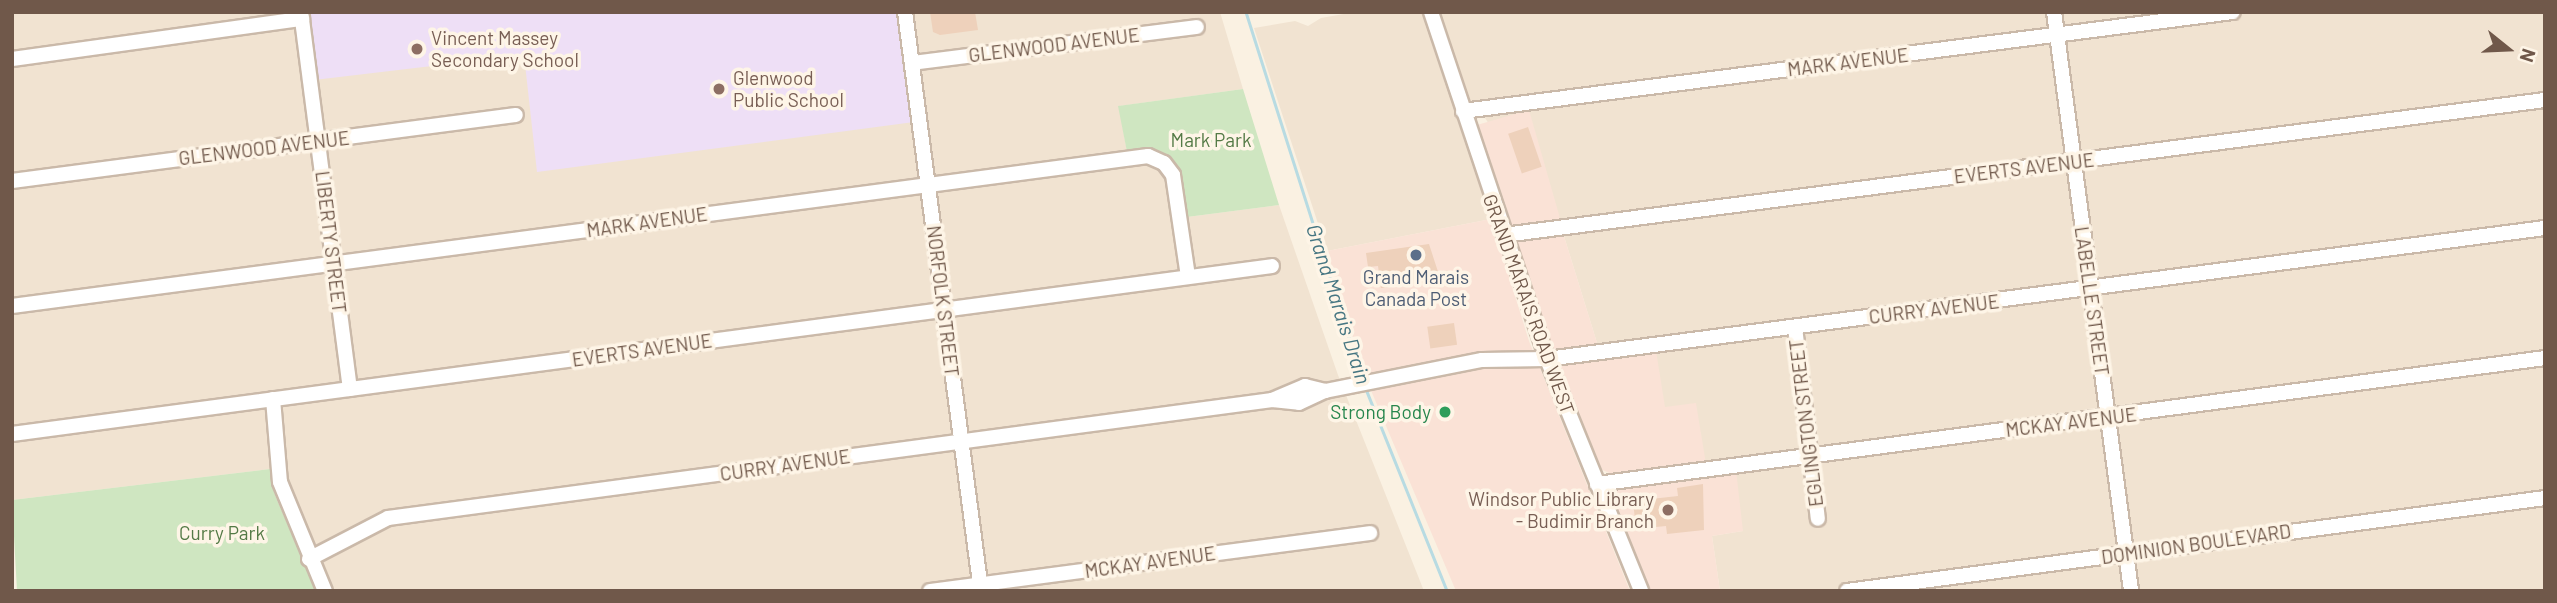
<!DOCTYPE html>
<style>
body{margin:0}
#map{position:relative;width:2557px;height:603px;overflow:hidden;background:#faf1e2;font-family:Barlow,sans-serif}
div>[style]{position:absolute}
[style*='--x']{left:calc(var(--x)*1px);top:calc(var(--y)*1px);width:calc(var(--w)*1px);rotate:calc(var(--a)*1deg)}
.residential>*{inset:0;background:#f1e3d1}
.commercial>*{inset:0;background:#fae2d6;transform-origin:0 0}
.education>*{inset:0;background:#eedff6}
.green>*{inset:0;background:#cfe6c1}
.stream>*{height:2.5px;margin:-1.25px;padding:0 1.25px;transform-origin:1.25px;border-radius:1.25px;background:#b8dbe2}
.building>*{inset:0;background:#eed1bb;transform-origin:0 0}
.roads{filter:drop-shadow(2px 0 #cab9a9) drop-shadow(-2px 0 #cab9a9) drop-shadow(0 2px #cab9a9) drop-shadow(0 -2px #cab9a9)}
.minor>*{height:14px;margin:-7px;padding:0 7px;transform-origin:7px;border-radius:7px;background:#fff}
.dots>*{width:19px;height:19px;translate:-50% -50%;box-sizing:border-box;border:4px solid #fef5e7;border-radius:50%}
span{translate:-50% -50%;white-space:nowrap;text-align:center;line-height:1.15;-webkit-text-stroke:7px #fef5e7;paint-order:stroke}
.education-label{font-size:19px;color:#785e54}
.left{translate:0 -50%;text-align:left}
.right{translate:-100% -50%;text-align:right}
.street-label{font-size:19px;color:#70584a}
.park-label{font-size:19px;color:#547a46}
.service-label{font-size:19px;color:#4e5e75}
.leisure-label{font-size:19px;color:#27864d}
.water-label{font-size:21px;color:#467682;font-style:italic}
.frame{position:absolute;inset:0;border:14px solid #70584a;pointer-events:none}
.north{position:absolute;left:2473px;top:14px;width:70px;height:70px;-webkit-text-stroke:5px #fef5e7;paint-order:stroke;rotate:108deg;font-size:19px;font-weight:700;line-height:28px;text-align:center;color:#70584a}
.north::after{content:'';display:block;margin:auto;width:24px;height:32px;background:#70584a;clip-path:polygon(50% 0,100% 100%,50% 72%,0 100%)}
</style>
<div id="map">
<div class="residential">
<i style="clip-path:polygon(12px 12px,1220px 12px,1243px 89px,1119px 106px,1127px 152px,1154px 150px,1168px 158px,1181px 176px,1187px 217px,1279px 205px,1338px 375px,1424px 591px,316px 591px,275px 495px,270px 469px,12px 500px)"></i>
<i style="clip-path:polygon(1355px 12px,1425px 12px,1491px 219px,1327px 251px,1254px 28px,1295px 21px,1308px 26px,1321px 18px)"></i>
<i style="clip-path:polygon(1437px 12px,2545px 12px,2545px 591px,1720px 591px,1712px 536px,1743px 531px,1706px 464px,1665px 408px,1598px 346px,1563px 233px,1483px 115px,1475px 120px)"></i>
</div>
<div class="commercial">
<i style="left:1529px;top:110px;width:116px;height:55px;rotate:74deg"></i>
<i style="clip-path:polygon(1491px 219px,1529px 341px,1630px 591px,1456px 591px,1364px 374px,1327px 251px)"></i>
<i style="clip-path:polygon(1563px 233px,1598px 346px,1654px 338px,1665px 407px,1696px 403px,1706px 464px,1617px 476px,1600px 469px,1515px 256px,1515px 242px,1524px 237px)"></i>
<i style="clip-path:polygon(1736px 470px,1743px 531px,1712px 536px,1720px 591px,1649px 591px,1614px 501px,1615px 492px,1624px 485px)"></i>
</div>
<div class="education">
<i style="clip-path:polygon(305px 12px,896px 12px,914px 122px,537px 172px,524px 55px,314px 80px)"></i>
</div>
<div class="green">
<i style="clip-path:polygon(1243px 89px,1279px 205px,1187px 217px,1181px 176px,1168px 158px,1154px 150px,1127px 152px,1118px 106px)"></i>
<i style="clip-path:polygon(270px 469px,275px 495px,316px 591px,17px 591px,12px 500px)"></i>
</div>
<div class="stream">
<i style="--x:1246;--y:12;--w:386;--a:72.4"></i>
<i style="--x:1366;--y:389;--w:218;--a:68.1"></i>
</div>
<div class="building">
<i style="clip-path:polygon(930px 12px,975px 12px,978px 30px,940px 35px,933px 32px)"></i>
<i style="left:1528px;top:127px;width:42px;height:21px;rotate:71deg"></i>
<i style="clip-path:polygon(1429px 244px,1441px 281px,1381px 288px,1378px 266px,1368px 267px,1366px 253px)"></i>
<i style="left:1454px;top:323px;width:22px;height:27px;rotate:82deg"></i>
<i style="clip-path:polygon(1703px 484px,1704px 530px,1667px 534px,1666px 526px,1636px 529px,1633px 501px,1678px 496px,1677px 488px)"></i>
</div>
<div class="roads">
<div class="minor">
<i style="--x:301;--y:12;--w:380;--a:82.6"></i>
<i style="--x:905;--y:12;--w:584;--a:82.52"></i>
<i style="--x:1431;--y:12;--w:366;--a:71.5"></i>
<i style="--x:1547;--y:359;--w:250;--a:67.9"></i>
<i style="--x:2054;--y:12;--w:584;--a:82.42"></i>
<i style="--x:12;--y:59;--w:293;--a:-7.9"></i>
<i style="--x:912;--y:63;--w:287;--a:-7.2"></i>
<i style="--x:1463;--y:111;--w:776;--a:-7.33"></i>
<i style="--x:12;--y:181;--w:508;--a:-7.46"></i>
<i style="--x:1504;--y:235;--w:1050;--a:-7.39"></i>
<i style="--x:12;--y:306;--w:1146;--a:-7.52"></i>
<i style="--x:1148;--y:156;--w:17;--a:24"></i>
<i style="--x:1164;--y:163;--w:15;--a:53"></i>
<i style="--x:1173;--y:175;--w:103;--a:81.6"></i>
<i style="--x:1795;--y:327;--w:193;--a:83.2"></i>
<i style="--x:273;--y:399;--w:83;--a:85.2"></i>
<i style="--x:280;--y:482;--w:118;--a:67.6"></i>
<i style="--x:1272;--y:400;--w:36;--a:-23"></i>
<i style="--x:1305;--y:386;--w:21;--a:14"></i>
<i style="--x:12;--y:434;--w:1271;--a:-7.59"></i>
<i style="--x:1597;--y:484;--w:956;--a:-7.57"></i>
<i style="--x:309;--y:559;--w:89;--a:-27.4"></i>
<i style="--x:388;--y:518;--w:892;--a:-7.6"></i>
<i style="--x:1272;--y:400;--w:27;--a:6"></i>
<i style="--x:1299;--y:403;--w:29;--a:-25"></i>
<i style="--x:1325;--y:391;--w:160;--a:-11.2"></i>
<i style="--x:1482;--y:360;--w:65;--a:-0.9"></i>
<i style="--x:1547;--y:359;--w:1007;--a:-7.48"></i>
<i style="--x:930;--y:591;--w:444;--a:-7.5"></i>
<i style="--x:1847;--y:591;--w:704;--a:-7.59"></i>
</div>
</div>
<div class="dots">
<i style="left:417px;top:49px;background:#8d6e63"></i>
<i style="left:719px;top:89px;background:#8d6e63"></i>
<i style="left:1416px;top:255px;background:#5c6f8a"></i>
<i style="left:1445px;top:412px;background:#2e9e5b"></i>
<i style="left:1668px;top:510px;background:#8d6e63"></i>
</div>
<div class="education-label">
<span class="left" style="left:431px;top:49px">Vincent Massey<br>Secondary School</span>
<span class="left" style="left:733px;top:89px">Glenwood<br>Public School</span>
<span class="right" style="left:1654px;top:510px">Windsor Public Library<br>- Budimir Branch</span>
</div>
<div class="street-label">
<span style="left:1054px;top:45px;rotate:-7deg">GLENWOOD AVENUE</span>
<span style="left:1848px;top:62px;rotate:-7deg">MARK AVENUE</span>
<span style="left:264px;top:148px;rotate:-7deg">GLENWOOD AVENUE</span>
<span style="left:2024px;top:168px;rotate:-7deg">EVERTS AVENUE</span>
<span style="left:647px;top:222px;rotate:-8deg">MARK AVENUE</span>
<span style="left:331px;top:242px;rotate:83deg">LIBERTY STREET</span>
<span style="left:943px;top:301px;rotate:83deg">NORFOLK STREET</span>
<span style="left:2092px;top:301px;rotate:82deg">LABELLE STREET</span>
<span style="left:1529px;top:304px;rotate:70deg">GRAND MARAIS ROAD WEST</span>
<span style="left:1934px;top:309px;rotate:-7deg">CURRY AVENUE</span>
<span style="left:642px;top:350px;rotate:-8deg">EVERTS AVENUE</span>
<span style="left:2071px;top:422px;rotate:-7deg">MCKAY AVENUE</span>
<span style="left:1806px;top:423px;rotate:-97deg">EGLINGTON STREET</span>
<span style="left:785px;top:465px;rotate:-8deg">CURRY AVENUE</span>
<span style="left:2196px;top:544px;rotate:-8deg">DOMINION BOULEVARD</span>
<span style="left:1150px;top:562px;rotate:-8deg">MCKAY AVENUE</span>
</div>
<div class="park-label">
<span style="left:1211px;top:140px">Mark Park</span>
<span style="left:222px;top:533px">Curry Park</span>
</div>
<div class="service-label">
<span style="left:1416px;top:288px">Grand Marais<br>Canada Post</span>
</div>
<div class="leisure-label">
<span class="right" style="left:1431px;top:412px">Strong Body</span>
</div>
<div class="water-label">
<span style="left:1339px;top:304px;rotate:72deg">Grand Marais Drain</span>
</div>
<div class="frame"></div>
<div class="north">N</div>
</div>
